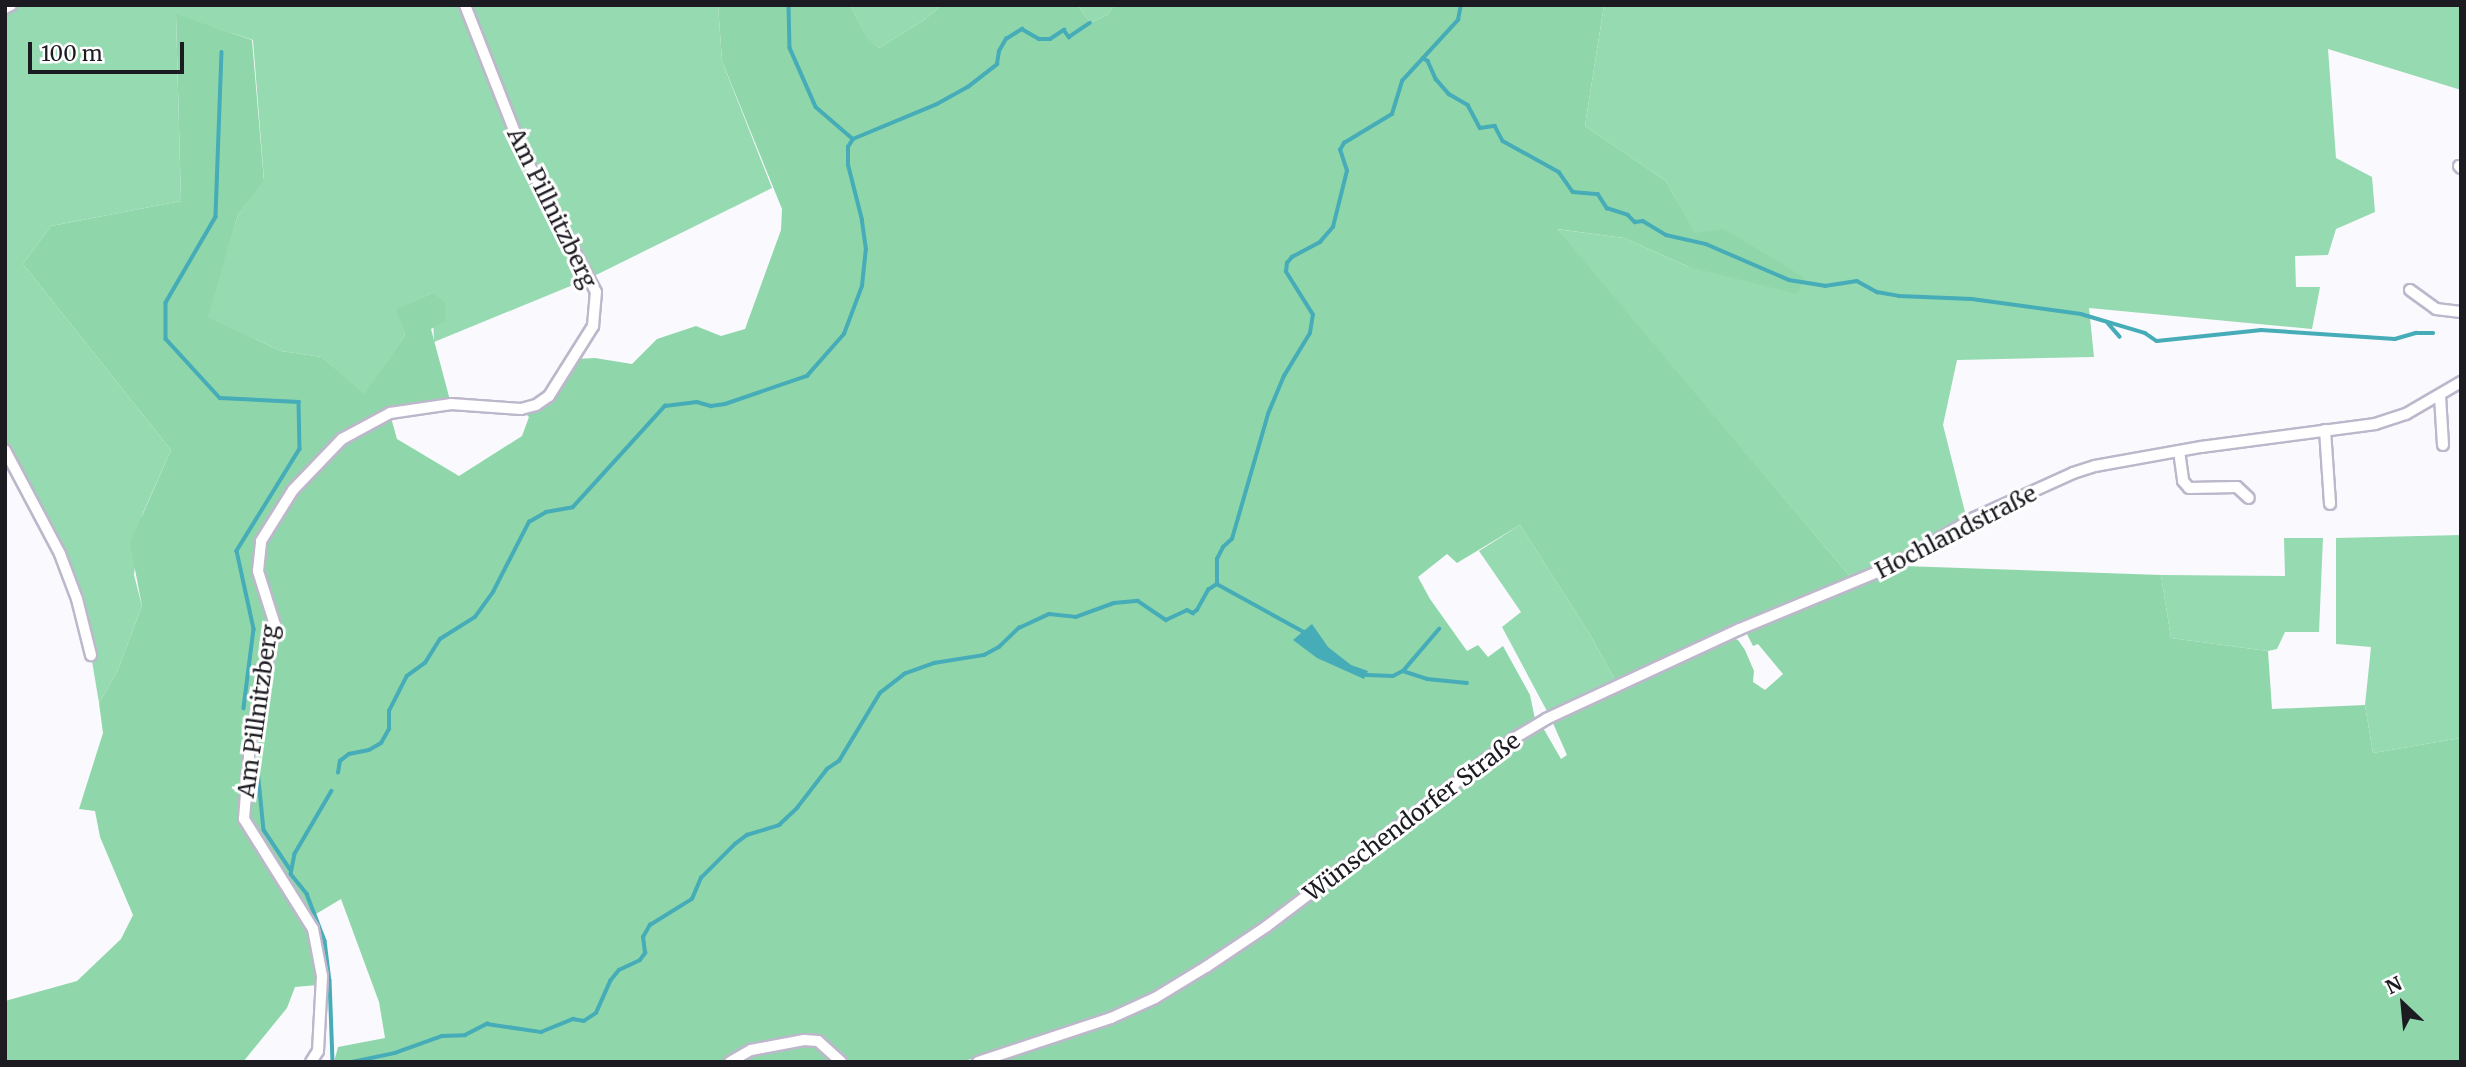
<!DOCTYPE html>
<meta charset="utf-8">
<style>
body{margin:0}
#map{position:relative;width:2466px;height:1067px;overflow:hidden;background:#faf9fd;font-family:Merriweather,serif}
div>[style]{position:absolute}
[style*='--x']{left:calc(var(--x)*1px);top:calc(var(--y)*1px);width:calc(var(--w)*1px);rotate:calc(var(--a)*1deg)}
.green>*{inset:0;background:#96dab1}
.forest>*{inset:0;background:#8fd7ab}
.water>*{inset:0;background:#45acb8}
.stream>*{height:3.5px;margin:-1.75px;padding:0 1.75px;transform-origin:1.75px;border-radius:1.75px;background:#45acb8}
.roads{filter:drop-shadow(2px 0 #bdb7cb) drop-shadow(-2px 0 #bdb7cb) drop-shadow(0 2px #bdb7cb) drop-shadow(0 -2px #bdb7cb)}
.minor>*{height:10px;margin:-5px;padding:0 5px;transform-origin:5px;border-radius:5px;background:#fff}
span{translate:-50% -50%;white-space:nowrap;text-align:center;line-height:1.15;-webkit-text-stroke:6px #fff;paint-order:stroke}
.street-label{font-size:23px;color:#1d1b22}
.frame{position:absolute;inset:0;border:7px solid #1d1b22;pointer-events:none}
.north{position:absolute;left:2368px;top:969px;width:70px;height:70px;-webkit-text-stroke:5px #fff;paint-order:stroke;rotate:334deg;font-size:19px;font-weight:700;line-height:28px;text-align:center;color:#1d1b22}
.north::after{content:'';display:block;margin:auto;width:24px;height:32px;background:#1d1b22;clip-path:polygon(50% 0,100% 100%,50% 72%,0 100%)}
.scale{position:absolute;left:28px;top:42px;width:156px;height:32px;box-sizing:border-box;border:4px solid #1d1b22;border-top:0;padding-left:9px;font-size:21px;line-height:24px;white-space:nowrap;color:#1d1b22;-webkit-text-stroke:5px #fff;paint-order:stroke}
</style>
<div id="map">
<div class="green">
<i style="clip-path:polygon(5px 5px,718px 5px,722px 61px,772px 188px,590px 278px,434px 342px,432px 293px,397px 309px,405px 335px,364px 395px,322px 357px,281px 351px,207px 317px,238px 215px,264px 180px,253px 40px,176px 15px,181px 201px,51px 226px,23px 264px,171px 450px,142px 515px,134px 575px,142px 606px,117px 672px,99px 703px,91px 655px,77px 599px,5px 450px)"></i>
<i style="clip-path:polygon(850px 5px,942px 5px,924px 20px,879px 48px,867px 39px)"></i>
<i style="clip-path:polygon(1078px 5px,1115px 5px,1107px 15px,1090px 23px)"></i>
<i style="clip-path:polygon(1604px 5px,2461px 5px,2461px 90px,2328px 49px,2336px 158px,2372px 177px,2375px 212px,2336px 229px,2328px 255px,2295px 256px,2296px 287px,2320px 287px,2312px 329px,2089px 308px,2094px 357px,1957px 360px,1943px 425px,1966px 516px,1916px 551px,1854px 581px,1556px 229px,1624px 238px,1689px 267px,1695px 234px,1666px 181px,1585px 126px)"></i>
<i style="clip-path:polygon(1520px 525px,1589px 633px,1616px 682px,1548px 713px,1502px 627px,1521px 612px,1479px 551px)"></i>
<i style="clip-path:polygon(2461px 535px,2461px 738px,2373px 753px,2365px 705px,2371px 647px,2336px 644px,2336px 538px)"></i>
<i style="clip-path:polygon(2284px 538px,2323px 538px,2319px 632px,2285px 632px,2277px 649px,2268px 651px,2171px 638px,2161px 575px,2285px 576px)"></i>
</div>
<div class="forest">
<i style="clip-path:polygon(718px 5px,850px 5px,867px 38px,879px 48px,924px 20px,942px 5px,1078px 5px,1090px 23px,1107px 15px,1115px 5px,1604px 5px,1585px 126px,1666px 181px,1695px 233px,1724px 229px,1805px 278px,1797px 294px,1689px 267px,1624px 238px,1557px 229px,1854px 581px,1616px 682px,1589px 633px,1520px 525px,1457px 563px,1447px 554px,1418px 577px,1430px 599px,1467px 651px,1478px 645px,1488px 657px,1503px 646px,1530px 695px,1535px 719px,1497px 744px,1236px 942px,1200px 965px,1114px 1012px,983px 1056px,960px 1062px,847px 1062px,822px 1038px,809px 1036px,743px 1047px,724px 1062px,334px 1062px,338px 1047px,385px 1038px,379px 1002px,341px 899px,306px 920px,317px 985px,295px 987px,287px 1008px,243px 1062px,5px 1062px,5px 1001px,77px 981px,121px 939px,133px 915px,100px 837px,95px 811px,79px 809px,103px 733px,99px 703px,117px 672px,142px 606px,130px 543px,171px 450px,23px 264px,51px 226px,181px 201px,176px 14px,252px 40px,264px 181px,238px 215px,208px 317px,281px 351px,322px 357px,364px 394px,405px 335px,396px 309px,432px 293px,445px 302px,445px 321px,431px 329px,451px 404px,390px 414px,397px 439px,459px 476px,522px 436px,529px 417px,521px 409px,536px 405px,575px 359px,595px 358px,632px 364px,657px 339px,696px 326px,721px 336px,745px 329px,781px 230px,782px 209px,722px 61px)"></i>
<i style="clip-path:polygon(1903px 566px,2161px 575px,2171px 638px,2268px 651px,2272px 709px,2365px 705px,2373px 753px,2461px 738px,2461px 1062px,992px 1062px,1114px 1022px,1162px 999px,1514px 743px,1542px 726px,1561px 759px,1567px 755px,1552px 721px,1732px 638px,1738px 640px,1745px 650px,1754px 671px,1753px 682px,1765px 690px,1783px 674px,1758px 644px,1753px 646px,1746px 632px,1857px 588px)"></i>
<i style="clip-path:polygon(806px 1045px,817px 1045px,836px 1062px,739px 1062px,748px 1055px)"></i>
</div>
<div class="water">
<i style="clip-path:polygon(1312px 624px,1328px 647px,1351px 665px,1368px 671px,1364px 679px,1317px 658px,1293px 640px)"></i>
</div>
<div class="stream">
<i style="--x:789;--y:5;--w:43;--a:88.7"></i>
<i style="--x:790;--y:48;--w:64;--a:66.2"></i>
<i style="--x:816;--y:107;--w:49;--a:40.9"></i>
<i style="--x:222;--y:52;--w:165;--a:92.1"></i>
<i style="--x:216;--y:217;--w:99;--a:120.2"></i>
<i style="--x:166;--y:303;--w:36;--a:90"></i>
<i style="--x:166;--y:339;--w:80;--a:47.5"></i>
<i style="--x:220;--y:398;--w:79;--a:2.9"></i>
<i style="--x:299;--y:402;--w:47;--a:88.8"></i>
<i style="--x:300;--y:449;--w:120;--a:121.7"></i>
<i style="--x:237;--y:551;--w:80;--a:77.7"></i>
<i style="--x:254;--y:629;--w:80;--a:97.2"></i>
<i style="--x:1423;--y:58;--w:6;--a:31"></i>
<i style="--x:1428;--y:61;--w:20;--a:66"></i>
<i style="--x:1436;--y:79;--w:20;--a:49"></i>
<i style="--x:1449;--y:94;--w:22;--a:30"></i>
<i style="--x:1468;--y:105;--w:26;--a:62"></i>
<i style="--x:1480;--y:128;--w:15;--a:-8"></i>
<i style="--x:1495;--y:126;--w:17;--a:62"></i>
<i style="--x:1503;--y:141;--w:64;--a:29"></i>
<i style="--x:1559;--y:172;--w:24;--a:55"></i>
<i style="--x:1573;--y:192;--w:25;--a:5"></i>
<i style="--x:1598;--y:194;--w:17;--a:57"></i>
<i style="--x:1607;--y:208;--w:22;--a:18"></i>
<i style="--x:1628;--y:215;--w:10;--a:45"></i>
<i style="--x:1635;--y:222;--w:8;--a:-7"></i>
<i style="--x:1643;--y:221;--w:27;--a:31"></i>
<i style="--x:1666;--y:235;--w:41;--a:12.7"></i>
<i style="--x:1706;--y:244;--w:90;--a:23.4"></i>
<i style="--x:1789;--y:280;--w:36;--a:9"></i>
<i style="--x:1825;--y:286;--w:32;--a:-9"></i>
<i style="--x:1857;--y:281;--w:23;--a:29"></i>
<i style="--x:1877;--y:292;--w:22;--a:10"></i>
<i style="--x:1899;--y:296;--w:73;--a:2.4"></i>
<i style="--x:1972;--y:299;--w:110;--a:7.8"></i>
<i style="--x:2081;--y:314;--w:67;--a:16.5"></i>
<i style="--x:2145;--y:333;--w:14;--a:34"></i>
<i style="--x:2157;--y:341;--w:105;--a:-6"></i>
<i style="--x:2261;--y:330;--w:134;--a:3.8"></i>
<i style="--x:2395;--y:339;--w:22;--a:-16"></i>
<i style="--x:2416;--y:333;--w:17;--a:0"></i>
<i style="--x:2108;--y:323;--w:18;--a:49"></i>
<i style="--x:1217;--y:584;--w:99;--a:28.9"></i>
<i style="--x:1404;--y:670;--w:54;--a:-49.5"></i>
<i style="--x:1367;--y:675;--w:26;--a:2"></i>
<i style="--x:1393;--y:676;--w:11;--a:-27"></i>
<i style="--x:1403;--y:671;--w:25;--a:18"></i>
<i style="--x:1427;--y:679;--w:40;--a:5.7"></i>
<i style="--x:258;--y:770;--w:60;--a:84.3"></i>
<i style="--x:264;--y:830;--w:47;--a:56.3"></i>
<i style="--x:338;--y:773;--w:12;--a:-81"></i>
<i style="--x:340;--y:761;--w:11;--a:-38"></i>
<i style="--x:349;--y:754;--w:20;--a:-11"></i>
<i style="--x:369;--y:750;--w:14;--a:-30"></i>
<i style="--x:381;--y:743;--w:16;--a:-60"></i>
<i style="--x:389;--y:729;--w:18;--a:-90"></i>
<i style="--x:389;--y:711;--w:39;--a:-63"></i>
<i style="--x:407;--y:676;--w:22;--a:-36"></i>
<i style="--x:425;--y:663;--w:28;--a:-58"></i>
<i style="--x:440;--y:639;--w:41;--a:-32.2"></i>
<i style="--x:475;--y:617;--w:31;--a:-54"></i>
<i style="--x:493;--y:592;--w:79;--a:-62.8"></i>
<i style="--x:529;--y:522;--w:20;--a:-30"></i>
<i style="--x:546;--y:512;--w:27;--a:-10"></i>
<i style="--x:573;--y:507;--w:137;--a:-47.7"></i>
<i style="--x:665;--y:406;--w:32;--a:-7"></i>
<i style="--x:697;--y:402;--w:15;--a:16"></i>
<i style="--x:711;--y:406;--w:14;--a:-8"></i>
<i style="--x:725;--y:404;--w:87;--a:-18.9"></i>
<i style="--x:807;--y:376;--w:56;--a:-48.6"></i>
<i style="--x:844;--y:334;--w:51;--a:-69.4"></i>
<i style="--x:862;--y:286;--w:36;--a:-84"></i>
<i style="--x:866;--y:250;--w:30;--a:-98"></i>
<i style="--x:862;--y:220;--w:57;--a:-104.3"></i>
<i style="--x:848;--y:165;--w:18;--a:-90"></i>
<i style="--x:848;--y:147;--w:9;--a:-58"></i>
<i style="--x:853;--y:139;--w:91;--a:-22.6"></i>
<i style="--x:937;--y:104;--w:35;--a:-29"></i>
<i style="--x:968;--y:87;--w:37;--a:-38"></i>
<i style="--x:997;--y:64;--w:13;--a:-81"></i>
<i style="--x:999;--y:51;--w:14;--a:-60"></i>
<i style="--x:1006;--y:39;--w:19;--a:-32"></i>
<i style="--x:1022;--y:29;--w:20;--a:30"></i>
<i style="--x:1039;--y:39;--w:11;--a:0"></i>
<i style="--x:1050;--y:39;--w:17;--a:-33"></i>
<i style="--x:1064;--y:30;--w:9;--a:54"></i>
<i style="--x:1069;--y:37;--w:25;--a:-34"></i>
<i style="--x:332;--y:791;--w:73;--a:120.4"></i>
<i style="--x:295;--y:854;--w:20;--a:101"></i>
<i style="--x:291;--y:874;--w:26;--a:51"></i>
<i style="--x:307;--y:894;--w:50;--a:69"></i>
<i style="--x:325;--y:941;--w:39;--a:83"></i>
<i style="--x:330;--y:980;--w:82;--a:87.9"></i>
<i style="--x:352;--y:1062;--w:44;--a:-11.8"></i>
<i style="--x:395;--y:1053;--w:50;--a:-19.9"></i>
<i style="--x:442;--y:1036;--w:23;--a:-2"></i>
<i style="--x:465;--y:1035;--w:25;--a:-27"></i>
<i style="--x:487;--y:1024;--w:55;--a:8.4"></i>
<i style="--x:541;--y:1032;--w:35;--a:-22"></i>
<i style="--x:573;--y:1019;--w:11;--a:10"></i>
<i style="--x:584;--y:1021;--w:14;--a:-34"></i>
<i style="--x:596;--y:1013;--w:35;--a:-66"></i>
<i style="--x:610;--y:981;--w:14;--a:-51"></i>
<i style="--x:619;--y:970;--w:23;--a:-25"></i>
<i style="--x:640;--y:960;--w:9;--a:-54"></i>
<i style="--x:645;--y:953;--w:16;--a:-97"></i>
<i style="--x:643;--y:937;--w:14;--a:-60"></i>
<i style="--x:650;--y:925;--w:49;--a:-31.8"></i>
<i style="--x:692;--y:899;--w:23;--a:-67"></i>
<i style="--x:701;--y:878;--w:48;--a:-45"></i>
<i style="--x:735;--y:844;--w:15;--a:-37"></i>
<i style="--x:747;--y:835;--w:34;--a:-17"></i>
<i style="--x:779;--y:825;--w:25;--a:-43"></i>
<i style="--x:797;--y:808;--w:49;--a:-52.4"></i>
<i style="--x:827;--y:769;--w:14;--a:-34"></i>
<i style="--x:839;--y:761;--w:79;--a:-58.9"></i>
<i style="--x:880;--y:693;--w:31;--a:-38"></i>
<i style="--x:904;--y:674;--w:32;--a:-20"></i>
<i style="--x:934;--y:663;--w:51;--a:-9.1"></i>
<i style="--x:984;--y:655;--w:17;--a:-28"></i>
<i style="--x:999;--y:647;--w:28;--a:-44"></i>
<i style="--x:1019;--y:628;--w:33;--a:-25"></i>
<i style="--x:1049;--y:614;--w:27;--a:6"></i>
<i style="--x:1076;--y:617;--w:40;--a:-20.2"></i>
<i style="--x:1114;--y:603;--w:24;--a:-5"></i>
<i style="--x:1138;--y:601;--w:34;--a:34"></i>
<i style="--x:1166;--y:620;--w:23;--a:-25"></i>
<i style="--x:1187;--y:610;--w:7;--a:27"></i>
<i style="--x:1193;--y:613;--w:5;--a:-37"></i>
<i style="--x:1197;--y:610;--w:23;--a:-61"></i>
<i style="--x:1208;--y:590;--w:11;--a:-34"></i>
<i style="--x:1217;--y:584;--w:25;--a:-90"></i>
<i style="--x:1217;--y:559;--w:13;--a:-63"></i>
<i style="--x:1223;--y:547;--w:12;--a:-42"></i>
<i style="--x:1232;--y:539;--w:130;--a:-73.9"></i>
<i style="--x:1268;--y:414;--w:41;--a:-67.2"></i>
<i style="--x:1284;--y:376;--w:50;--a:-58.8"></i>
<i style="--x:1310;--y:333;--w:18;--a:-81"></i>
<i style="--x:1313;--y:315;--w:51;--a:-122.1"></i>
<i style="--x:1286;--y:272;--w:9;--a:-84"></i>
<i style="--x:1287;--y:263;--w:8;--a:-50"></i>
<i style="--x:1292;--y:257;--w:32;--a:-28"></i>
<i style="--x:1320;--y:242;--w:20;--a:-49"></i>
<i style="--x:1333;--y:227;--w:58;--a:-76"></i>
<i style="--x:1347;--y:171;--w:22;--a:-108"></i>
<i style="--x:1340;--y:150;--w:8;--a:-60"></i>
<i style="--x:1344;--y:143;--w:56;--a:-31.1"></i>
<i style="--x:1392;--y:114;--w:34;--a:-73"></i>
<i style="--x:1402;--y:81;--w:83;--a:-47.4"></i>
<i style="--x:1458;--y:20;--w:15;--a:-79"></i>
</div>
<div class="roads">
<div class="minor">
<i style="--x:5;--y:8;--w:7;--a:-27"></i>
<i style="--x:2459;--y:166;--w:3;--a:45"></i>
<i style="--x:2410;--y:290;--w:32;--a:36"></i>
<i style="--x:2436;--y:309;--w:25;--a:7"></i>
<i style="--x:2440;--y:396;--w:49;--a:86.5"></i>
<i style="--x:2325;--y:430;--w:74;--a:86.1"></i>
<i style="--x:5;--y:450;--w:118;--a:62.1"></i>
<i style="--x:60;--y:554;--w:48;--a:69.3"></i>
<i style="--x:77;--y:599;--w:58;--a:76"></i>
<i style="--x:2179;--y:451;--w:30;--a:82"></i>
<i style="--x:2183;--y:481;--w:9;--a:49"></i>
<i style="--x:2189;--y:488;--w:48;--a:-1.2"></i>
<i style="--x:2237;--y:487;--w:16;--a:43"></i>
<i style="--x:311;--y:1062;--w:13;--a:-58"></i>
<i style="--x:318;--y:1051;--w:75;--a:-86.9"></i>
<i style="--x:322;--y:976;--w:48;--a:-100.8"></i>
<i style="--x:313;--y:929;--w:130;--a:-122.1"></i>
<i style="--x:244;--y:819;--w:75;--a:-85.4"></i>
<i style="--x:250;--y:744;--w:122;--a:-78.1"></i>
<i style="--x:275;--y:625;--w:57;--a:-107.5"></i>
<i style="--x:258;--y:571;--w:30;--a:-84"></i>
<i style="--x:261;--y:541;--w:60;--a:-57.9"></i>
<i style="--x:293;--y:490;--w:71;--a:-46.1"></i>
<i style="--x:342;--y:439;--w:55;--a:-28.4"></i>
<i style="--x:390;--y:413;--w:62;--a:-8.4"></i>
<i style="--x:451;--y:404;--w:70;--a:4.1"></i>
<i style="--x:521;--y:409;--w:16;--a:-15"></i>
<i style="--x:536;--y:405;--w:16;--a:-35"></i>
<i style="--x:549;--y:396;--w:83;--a:-57.8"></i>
<i style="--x:593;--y:326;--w:34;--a:-85"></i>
<i style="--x:596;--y:292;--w:157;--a:-117.7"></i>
<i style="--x:523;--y:153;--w:159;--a:-111.4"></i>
<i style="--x:730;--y:1062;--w:24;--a:-30"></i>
<i style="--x:751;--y:1050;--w:54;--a:-10.7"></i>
<i style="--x:804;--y:1040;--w:14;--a:4"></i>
<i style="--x:818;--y:1041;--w:31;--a:42"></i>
<i style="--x:978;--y:1062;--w:140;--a:-18.3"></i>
<i style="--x:1111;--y:1018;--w:48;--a:-24.4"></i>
<i style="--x:1155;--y:998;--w:60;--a:-31.3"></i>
<i style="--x:1206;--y:967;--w:73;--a:-33.9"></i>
<i style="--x:1267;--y:926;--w:309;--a:-37.2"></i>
<i style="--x:1513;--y:739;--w:39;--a:-31"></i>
<i style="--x:1546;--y:719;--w:214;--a:-24.9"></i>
<i style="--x:1740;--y:629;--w:165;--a:-22.5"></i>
<i style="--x:1892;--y:566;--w:95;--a:-30.3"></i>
<i style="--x:1974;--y:518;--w:109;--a:-24.4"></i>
<i style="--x:2073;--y:473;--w:23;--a:-18"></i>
<i style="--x:2095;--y:466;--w:108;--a:-10.2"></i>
<i style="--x:2201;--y:447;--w:176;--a:-7.5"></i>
<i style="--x:2375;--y:424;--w:33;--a:-18"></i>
<i style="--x:2406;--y:414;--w:64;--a:-30.2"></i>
</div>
</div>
<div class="street-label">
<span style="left:552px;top:208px;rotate:64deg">Am Pillnitzberg</span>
<span style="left:1956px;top:532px;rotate:-27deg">Hochlandstraße</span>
<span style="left:258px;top:711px;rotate:-82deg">Am Pillnitzberg</span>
<span style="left:1412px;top:817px;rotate:-37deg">Wünschendorfer Straße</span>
</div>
<div class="frame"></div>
<div class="north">N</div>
<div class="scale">100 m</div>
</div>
